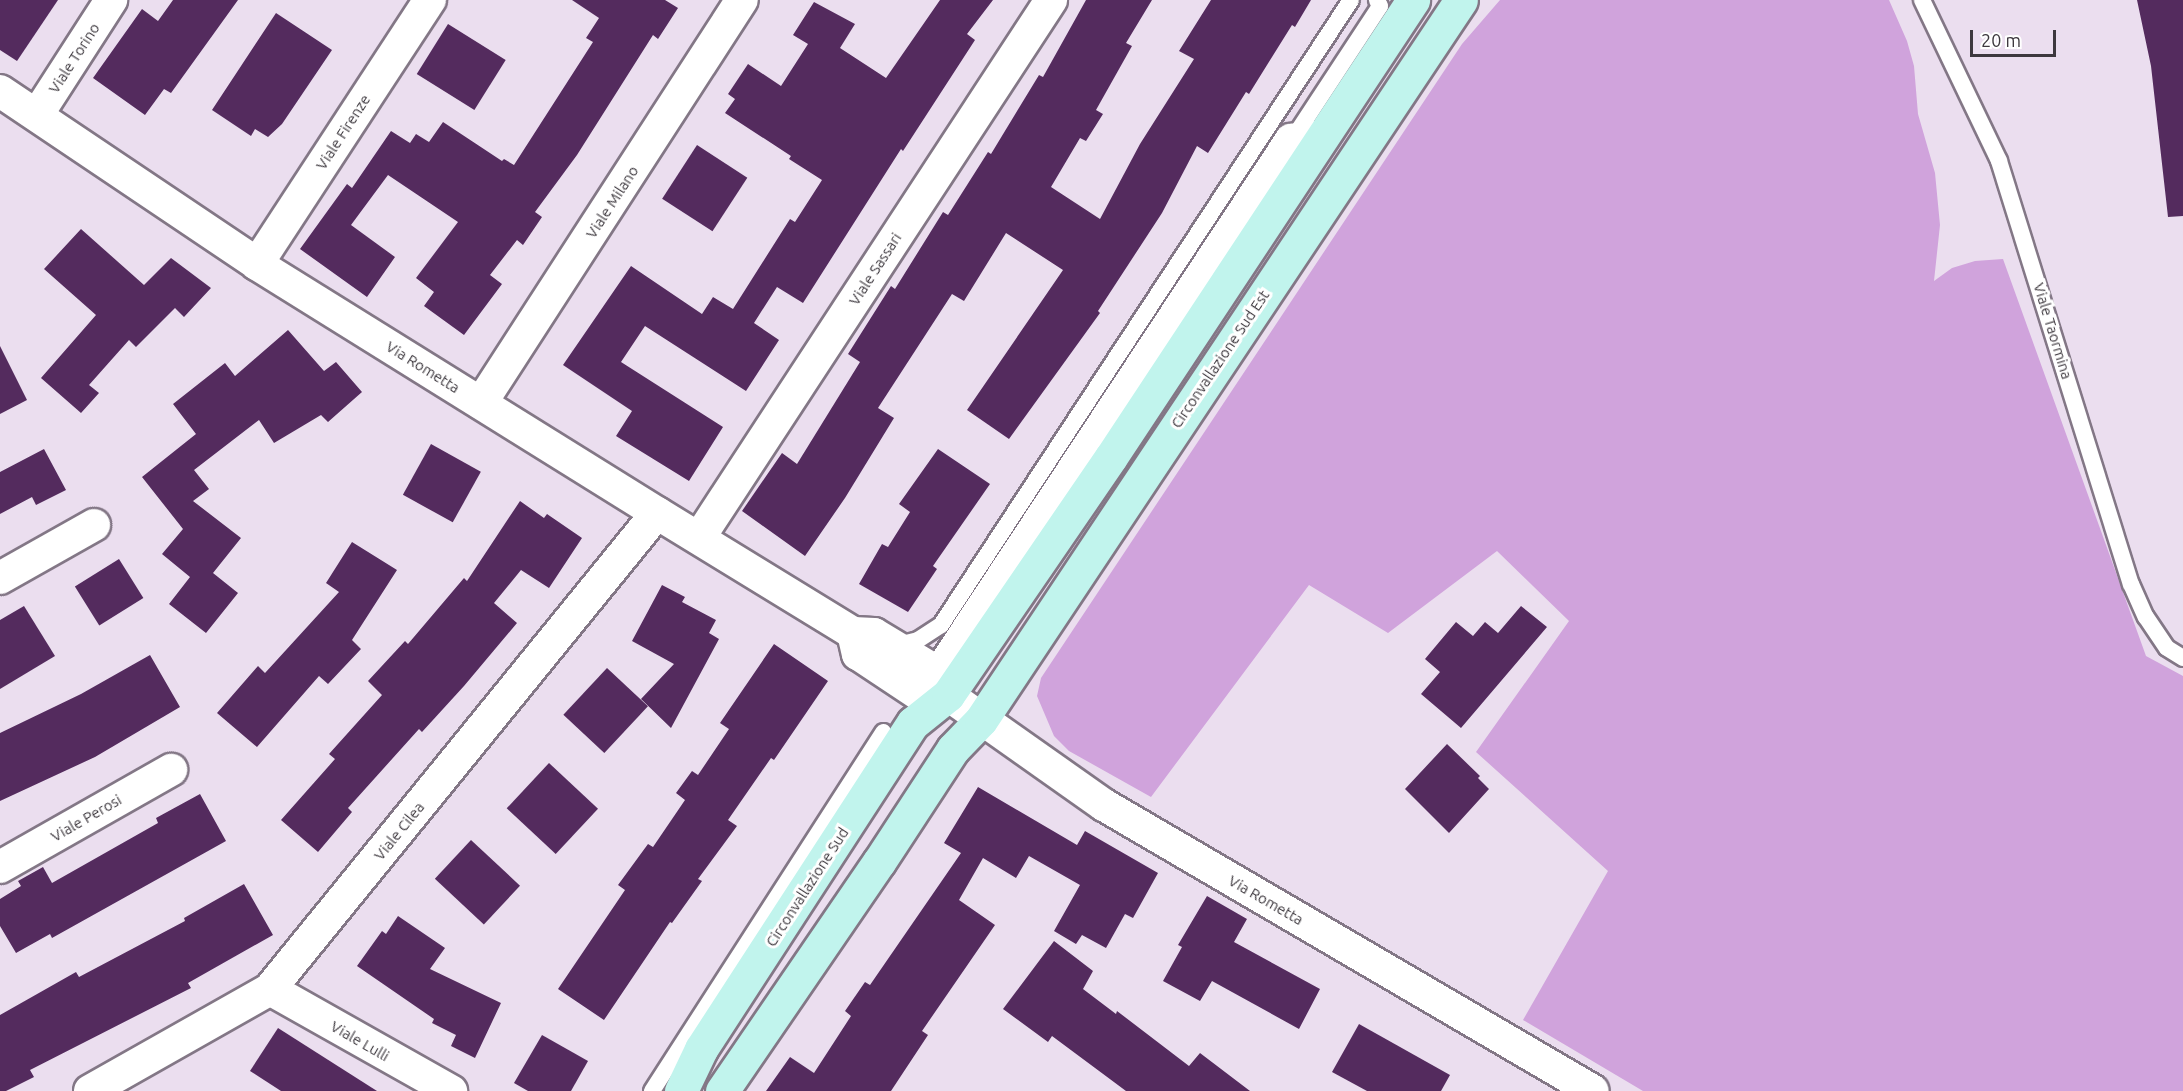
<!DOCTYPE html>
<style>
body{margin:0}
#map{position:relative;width:2183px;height:1091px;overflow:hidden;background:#ebdeef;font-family:Ubuntu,sans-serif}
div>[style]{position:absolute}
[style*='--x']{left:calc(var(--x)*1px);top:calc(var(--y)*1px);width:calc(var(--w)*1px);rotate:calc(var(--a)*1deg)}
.green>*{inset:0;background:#d0a3dc}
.building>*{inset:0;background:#542b5e;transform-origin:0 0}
.roads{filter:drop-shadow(2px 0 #837786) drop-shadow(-2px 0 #837786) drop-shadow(0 2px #837786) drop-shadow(0 -2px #837786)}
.service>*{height:16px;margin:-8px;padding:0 8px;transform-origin:8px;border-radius:8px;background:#fff}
.minor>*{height:32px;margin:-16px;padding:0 16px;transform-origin:16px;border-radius:16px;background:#fff}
.secondary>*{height:33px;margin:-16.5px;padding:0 16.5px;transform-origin:16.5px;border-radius:16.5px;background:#c1f4ed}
span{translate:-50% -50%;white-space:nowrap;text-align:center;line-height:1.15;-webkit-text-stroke:6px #fff;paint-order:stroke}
.street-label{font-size:15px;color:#3d383e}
.scale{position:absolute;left:1970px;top:30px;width:86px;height:27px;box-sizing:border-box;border:3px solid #3d383e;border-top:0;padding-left:8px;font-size:18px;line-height:21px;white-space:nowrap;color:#3d383e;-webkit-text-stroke:4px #fff;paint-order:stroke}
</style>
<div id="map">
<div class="green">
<i style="clip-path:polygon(1500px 0,1889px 0,1907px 41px,1914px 66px,1918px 114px,1935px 173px,1940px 225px,1934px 281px,1952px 268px,1975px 261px,2003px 259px,2146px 656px,2183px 676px,2183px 1091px,1643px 1091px,1523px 1020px,1608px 871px,1476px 752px,1569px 621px,1497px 551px,1388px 633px,1309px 585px,1151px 797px,1069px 751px,1054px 736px,1037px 696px,1041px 678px,1462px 44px)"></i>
</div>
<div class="building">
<i style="clip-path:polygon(0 0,58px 0,17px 61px,0 50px)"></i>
<i style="clip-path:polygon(173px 0,238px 0,171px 93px,164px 89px,145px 115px,93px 78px,142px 9px,158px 21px)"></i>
<i style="clip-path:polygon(572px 0,665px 0,678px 8px,658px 39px,653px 35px,577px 155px,535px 212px,542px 217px,523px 245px,517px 240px,490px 275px,502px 284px,464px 335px,424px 306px,434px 292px,416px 278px,458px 222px,388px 175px,351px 225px,395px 257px,367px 297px,300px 249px,347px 184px,352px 188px,391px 131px,410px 143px,416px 134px,429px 142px,443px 122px,502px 161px,504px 159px,514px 165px,593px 42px,586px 38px,599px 18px)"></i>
<i style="clip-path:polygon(940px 0,993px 0,967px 34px,975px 40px,903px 151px,901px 149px,803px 303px,777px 287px,754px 323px,779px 340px,746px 391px,645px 326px,621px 362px,723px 427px,689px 481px,616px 436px,632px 411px,563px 365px,631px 266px,702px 314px,713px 297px,733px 309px,790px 219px,795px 222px,822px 180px,789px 159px,791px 156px,725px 113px,735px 99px,728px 94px,748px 64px,781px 86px,808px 44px,793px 35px,814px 2px,855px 24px,840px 48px,886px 78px)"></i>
<i style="clip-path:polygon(1086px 0,1152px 0,1126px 43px,1132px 46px,1096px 110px,1103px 114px,1086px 141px,1080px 138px,1051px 187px,1100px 219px,1140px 144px,1194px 59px,1179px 51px,1211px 0,1311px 0,1295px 27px,1292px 25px,1249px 94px,1246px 92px,1208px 153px,1197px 146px,1162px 213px,1098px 311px,1100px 313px,1009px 439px,967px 410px,1063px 270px,1006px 233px,964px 301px,952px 294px,878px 408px,894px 418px,845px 498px,805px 556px,742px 511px,782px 453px,797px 464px,860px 362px,848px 354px,891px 286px,895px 289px,943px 212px,948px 215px,988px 152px,991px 154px,1039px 75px,1043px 77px)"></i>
<i style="clip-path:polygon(2137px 0,2183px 0,2183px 216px,2168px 217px,2151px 66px)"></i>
<i style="clip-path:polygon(276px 13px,332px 50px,282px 124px,268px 137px,255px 129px,251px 136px,212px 110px)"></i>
<i style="left:448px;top:24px;width:68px;height:59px;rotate:32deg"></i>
<i style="left:697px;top:145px;width:60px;height:64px;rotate:33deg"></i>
<i style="clip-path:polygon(81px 229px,144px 285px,171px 258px,211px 288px,184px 317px,175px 308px,136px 347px,129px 340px,89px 385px,99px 393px,81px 413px,41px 378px,96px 315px,44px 269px)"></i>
<i style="clip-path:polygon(288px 330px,324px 371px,336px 362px,362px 392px,328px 422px,321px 415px,274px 443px,259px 420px,194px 470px,209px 489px,193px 501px,241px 538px,213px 573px,238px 593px,206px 633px,169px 604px,190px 577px,162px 554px,183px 529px,142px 477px,196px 434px,173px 404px,225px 363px,235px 376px)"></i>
<i style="clip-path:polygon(0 346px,27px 400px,0 414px)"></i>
<i style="left:431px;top:444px;width:57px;height:58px;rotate:29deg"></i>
<i style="clip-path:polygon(44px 449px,66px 490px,36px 505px,32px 497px,0 514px,0 472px)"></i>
<i style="clip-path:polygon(938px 449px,990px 484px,933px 566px,937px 569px,908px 612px,859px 584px,882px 544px,888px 547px,910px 512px,899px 504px)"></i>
<i style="clip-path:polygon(520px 501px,544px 518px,547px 514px,582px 538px,549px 588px,521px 570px,494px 603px,517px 623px,464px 686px,422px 732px,419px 729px,348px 808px,352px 812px,318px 852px,281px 820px,335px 759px,329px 754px,382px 695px,368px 681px,405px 641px,408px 644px,464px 578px,467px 581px)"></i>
<i style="clip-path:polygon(352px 542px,397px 570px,352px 640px,361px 649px,328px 684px,319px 676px,257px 747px,217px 713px,258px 666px,265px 673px,339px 592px,326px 583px)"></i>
<i style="left:119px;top:559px;width:46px;height:52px;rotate:58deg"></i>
<i style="clip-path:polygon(662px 585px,685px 597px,682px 602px,716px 620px,709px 633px,719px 639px,671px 728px,641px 699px,674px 664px,632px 641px)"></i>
<i style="clip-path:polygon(24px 606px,55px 656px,0 689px,0 620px)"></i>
<i style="clip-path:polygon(1521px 606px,1547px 627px,1461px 728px,1421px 694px,1440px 672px,1425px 659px,1456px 622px,1473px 636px,1485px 622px,1498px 633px)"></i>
<i style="clip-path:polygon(774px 644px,828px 681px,774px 760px,771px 758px,728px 820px,737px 826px,698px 879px,702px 881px,672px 923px,670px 922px,604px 1020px,558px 989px,625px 890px,618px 885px,648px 844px,653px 847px,685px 800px,676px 793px,692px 771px,698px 775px,729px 729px,720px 723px)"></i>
<i style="clip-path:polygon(150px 655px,180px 707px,95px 757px,0 801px,0 733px,81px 694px)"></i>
<i style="left:607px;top:668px;width:56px;height:64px;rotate:43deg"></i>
<i style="clip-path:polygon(1447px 744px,1480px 776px,1478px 778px,1489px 789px,1449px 833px,1405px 789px)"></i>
<i style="left:549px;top:763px;width:67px;height:62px;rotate:43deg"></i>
<i style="clip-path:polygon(978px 787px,1077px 845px,1085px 831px,1158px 873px,1133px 918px,1125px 914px,1106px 948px,1082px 935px,1076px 944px,1054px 931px,1080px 885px,1029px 856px,1016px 878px,983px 858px,959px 900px,995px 925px,922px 1031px,928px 1035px,891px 1091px,766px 1091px,790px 1057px,814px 1073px,851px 1016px,845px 1011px,865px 982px,870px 985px,961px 853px,944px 843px)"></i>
<i style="clip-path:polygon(200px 794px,226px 841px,52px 938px,50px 934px,16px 953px,0 926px,0 899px,21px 886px,18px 881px,43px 867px,52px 883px,158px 823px,156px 818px)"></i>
<i style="left:471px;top:840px;width:67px;height:53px;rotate:43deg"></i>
<i style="clip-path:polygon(244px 884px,273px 935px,188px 983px,191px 988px,30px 1070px,34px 1077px,6px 1091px,0 1091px,0 1015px,76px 972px,79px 977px,185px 921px,184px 918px)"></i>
<i style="clip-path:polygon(1207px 896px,1247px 919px,1234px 942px,1320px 989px,1299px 1029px,1212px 981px,1200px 1001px,1163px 981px,1182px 947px,1178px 945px)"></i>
<i style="clip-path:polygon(398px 916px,445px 948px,430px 969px,501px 1003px,475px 1058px,451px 1046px,456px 1035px,432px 1023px,434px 1019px,357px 966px,382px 931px,386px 934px)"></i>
<i style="clip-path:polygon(1054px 941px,1093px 971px,1083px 989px,1116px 1014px,1117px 1011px,1189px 1066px,1200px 1053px,1250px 1091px,1126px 1091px,1052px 1036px,1048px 1042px,1003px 1009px)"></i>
<i style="clip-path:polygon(1359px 1024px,1450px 1075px,1441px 1091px,1367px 1091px,1332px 1072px)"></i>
<i style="clip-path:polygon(278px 1028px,377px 1091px,281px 1091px,250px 1071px)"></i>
<i style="clip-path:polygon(542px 1035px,588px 1061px,571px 1091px,528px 1091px,514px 1083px)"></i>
</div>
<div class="roads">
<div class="service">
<i style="--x:1922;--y:0;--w:178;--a:64.4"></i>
<i style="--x:1999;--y:161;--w:443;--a:72.7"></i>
<i style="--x:2131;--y:584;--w:36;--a:66"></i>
<i style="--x:2146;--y:617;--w:37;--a:56"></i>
<i style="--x:2167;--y:648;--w:19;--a:32"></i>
<i style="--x:1292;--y:140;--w:160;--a:-56.7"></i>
<i style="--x:1380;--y:6;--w:7;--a:-117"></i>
<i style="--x:894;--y:646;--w:25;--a:-14"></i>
<i style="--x:918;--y:640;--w:27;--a:-33"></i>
<i style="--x:941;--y:625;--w:747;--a:-56.74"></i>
<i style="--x:652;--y:1091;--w:427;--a:-57.2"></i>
</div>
<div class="minor">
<i style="--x:0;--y:91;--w:310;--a:33.9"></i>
<i style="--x:257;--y:264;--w:471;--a:31.9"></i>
<i style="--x:657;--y:513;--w:230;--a:31.5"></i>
<i style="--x:853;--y:633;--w:21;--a:3"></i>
<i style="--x:874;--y:634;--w:76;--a:31"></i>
<i style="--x:939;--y:673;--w:24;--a:68"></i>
<i style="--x:948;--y:695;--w:191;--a:35.2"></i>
<i style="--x:1104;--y:805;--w:566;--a:30.32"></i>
<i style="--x:37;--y:115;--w:137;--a:-57.2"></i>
<i style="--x:257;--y:264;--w:316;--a:-56.8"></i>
<i style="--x:481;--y:403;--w:480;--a:-57.1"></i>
<i style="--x:699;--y:538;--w:643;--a:-56.8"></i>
<i style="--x:0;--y:578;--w:108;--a:-29.4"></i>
<i style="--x:853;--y:633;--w:22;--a:77"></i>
<i style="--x:858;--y:654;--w:74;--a:33.5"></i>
<i style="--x:920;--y:695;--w:28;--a:0"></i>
<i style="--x:939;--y:673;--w:639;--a:-56.56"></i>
<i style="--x:1291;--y:140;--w:32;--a:-7"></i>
<i style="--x:0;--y:867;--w:197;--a:-29.6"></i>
<i style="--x:270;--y:989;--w:208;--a:29.4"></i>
<i style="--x:90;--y:1091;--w:207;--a:-29.5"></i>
<i style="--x:270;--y:989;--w:613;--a:-50.89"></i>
</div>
<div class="secondary">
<i style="--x:681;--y:1091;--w:47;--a:-64.5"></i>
<i style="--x:701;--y:1049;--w:389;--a:-57"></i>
<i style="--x:913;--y:723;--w:45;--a:-38.7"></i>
<i style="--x:948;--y:695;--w:288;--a:-55.6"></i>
<i style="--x:1111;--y:457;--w:548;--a:-56.54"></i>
<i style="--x:722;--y:1091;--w:278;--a:-55.6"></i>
<i style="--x:879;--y:862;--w:135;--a:-56.8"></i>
<i style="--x:953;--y:749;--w:40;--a:-46"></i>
<i style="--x:981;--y:720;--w:865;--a:-56.31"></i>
</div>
</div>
<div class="street-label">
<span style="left:74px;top:58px;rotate:-57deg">Viale Torino</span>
<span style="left:343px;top:132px;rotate:-57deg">Viale Firenze</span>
<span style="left:612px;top:202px;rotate:-57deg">Viale Milano</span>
<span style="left:875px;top:269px;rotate:-57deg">Viale Sassari</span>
<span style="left:2053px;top:331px;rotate:73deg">Viale Taormina</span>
<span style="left:1220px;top:359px;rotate:-56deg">Circonvallazione Sud Est</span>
<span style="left:423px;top:367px;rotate:32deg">Via Rometta</span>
<span style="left:86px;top:818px;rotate:-30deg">Viale Perosi</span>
<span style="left:399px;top:831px;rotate:-51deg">Viale Cilea</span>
<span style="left:807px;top:887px;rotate:-57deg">Circonvallazione Sud</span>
<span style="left:1266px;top:900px;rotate:30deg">Via Rometta</span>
<span style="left:360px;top:1041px;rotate:30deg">Viale Lulli</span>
</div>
<div class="scale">20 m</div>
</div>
